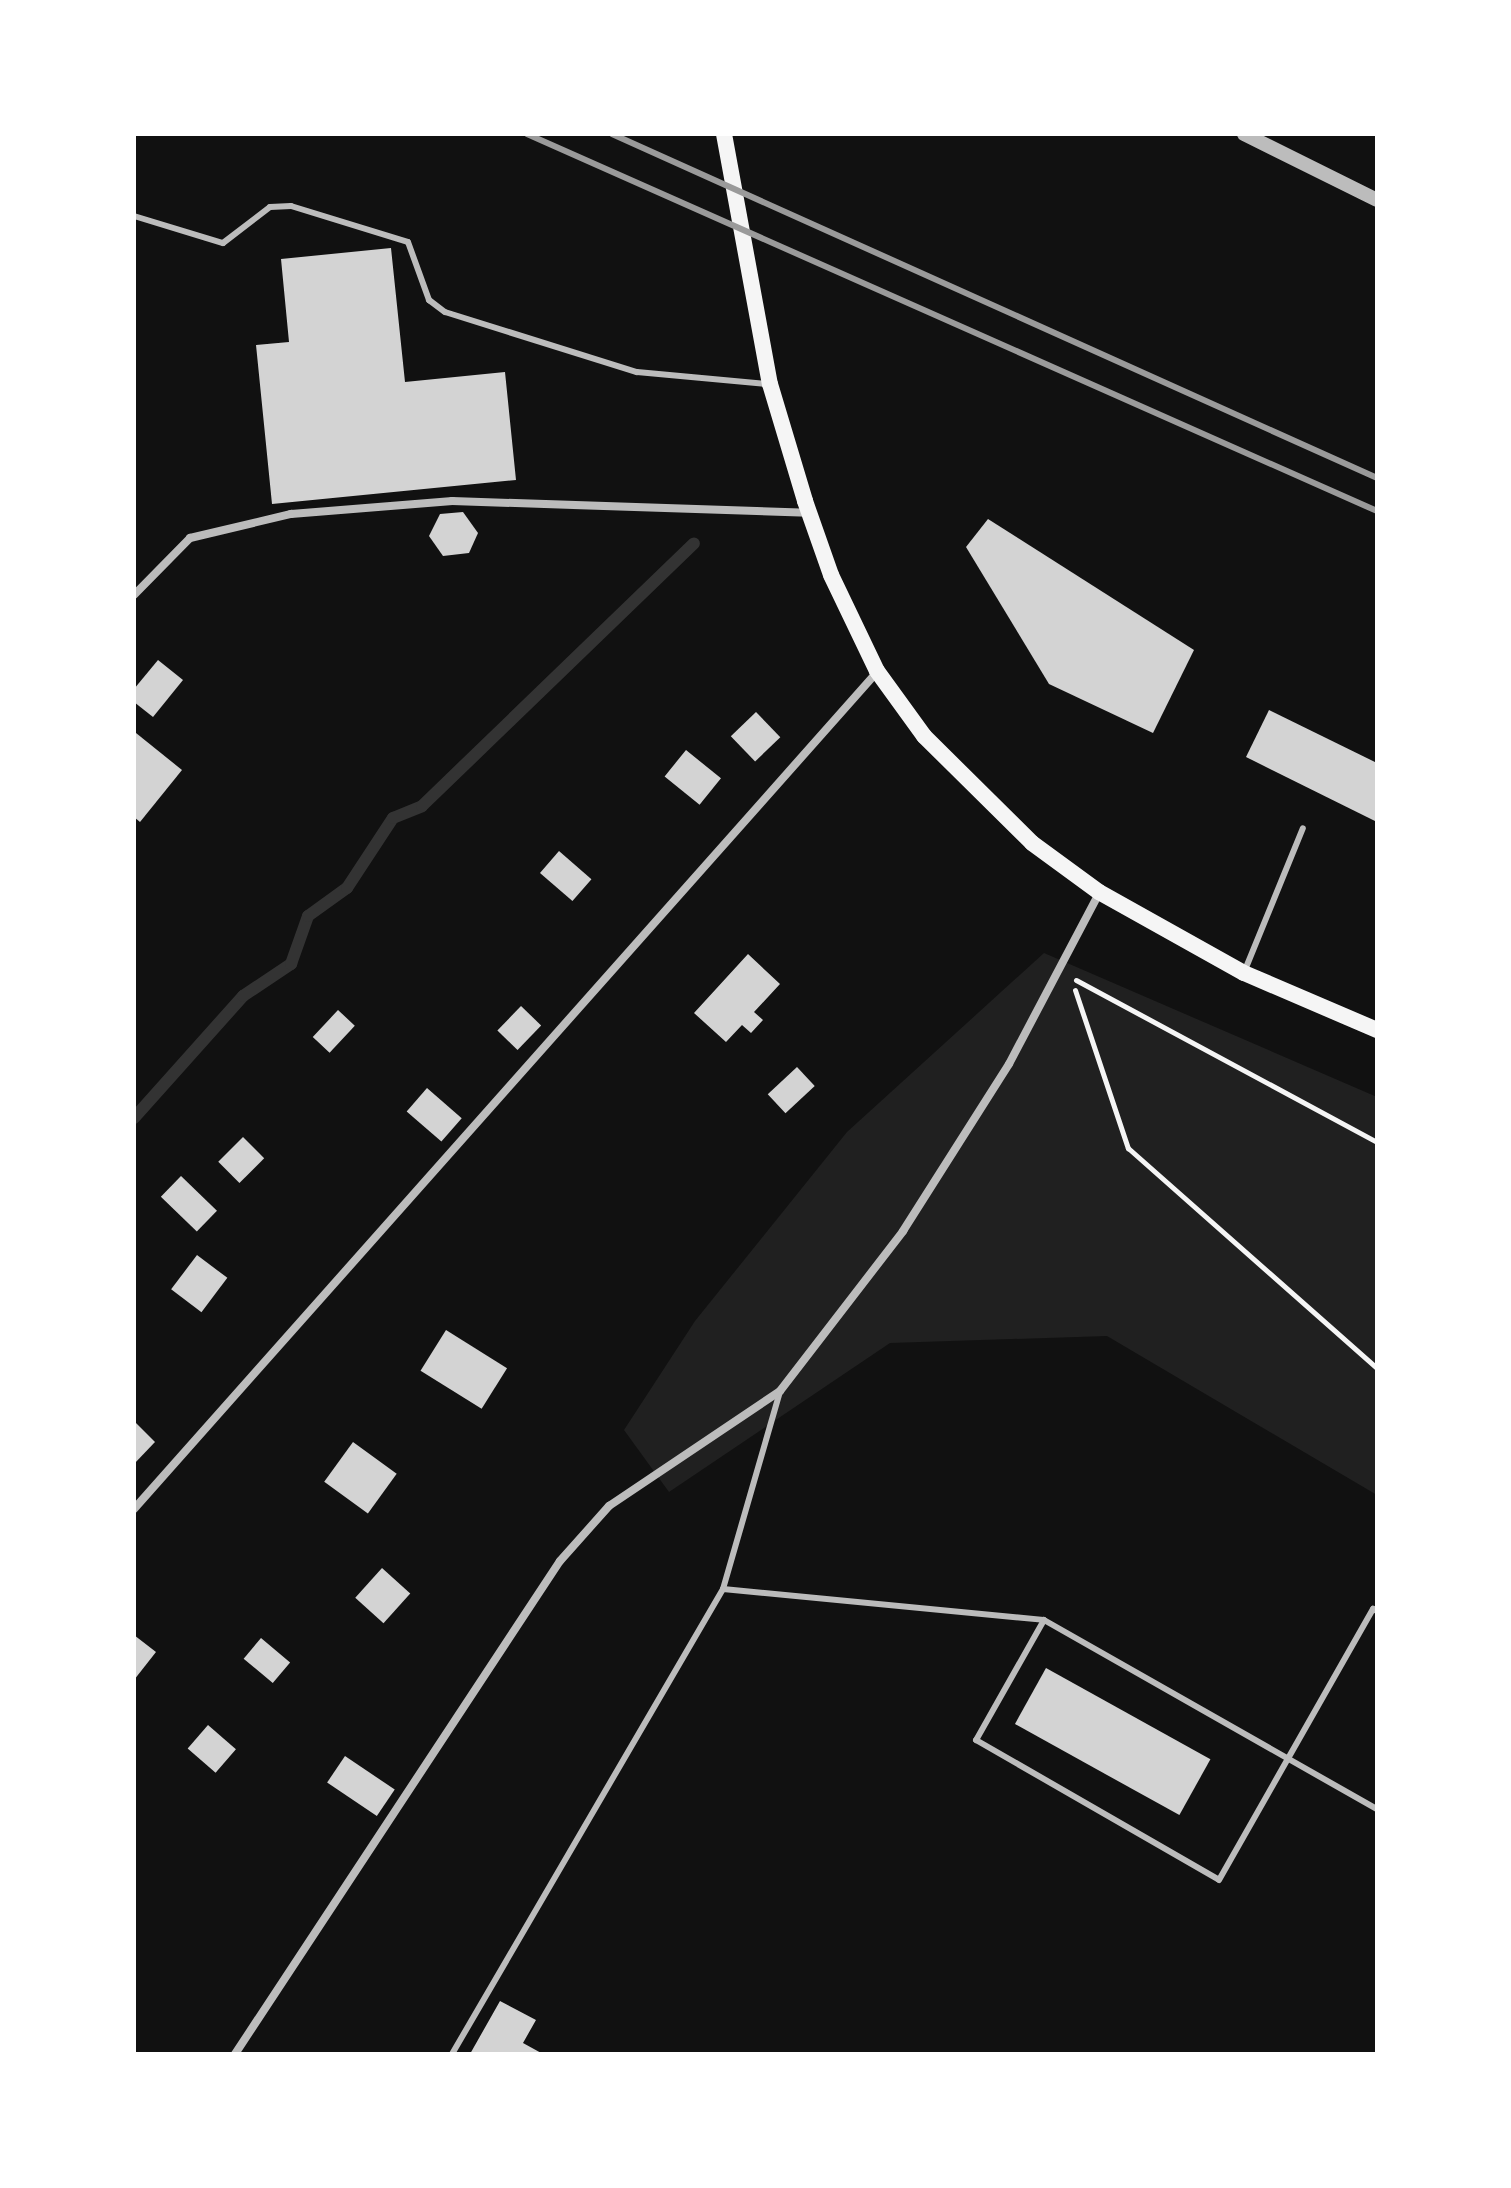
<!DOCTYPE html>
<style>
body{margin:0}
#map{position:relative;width:1511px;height:2188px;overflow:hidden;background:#111;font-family:"Alegreya Sans",sans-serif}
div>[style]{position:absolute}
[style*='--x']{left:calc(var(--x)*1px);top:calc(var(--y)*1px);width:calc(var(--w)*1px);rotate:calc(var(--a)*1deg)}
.green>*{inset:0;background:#202020}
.stream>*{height:12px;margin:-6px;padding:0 6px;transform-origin:6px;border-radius:6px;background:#333}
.building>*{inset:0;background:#d3d3d3;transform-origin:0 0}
.path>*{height:5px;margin:-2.5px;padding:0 2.5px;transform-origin:2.5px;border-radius:2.5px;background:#f5f5f5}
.service>*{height:6px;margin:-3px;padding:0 3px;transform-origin:3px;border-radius:3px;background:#bcbcbc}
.minor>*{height:8px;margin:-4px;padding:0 4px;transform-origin:4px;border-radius:4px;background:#bcbcbc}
.tertiary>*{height:14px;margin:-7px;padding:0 7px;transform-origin:7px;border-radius:7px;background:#bcbcbc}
.secondary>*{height:16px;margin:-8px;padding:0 8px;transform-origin:8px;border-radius:8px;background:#f5f5f5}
.rail>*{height:6px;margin:-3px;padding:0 3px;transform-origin:3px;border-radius:3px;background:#9a9a9a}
span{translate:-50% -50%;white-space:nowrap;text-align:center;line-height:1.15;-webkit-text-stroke:8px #fff;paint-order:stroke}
.frame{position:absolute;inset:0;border:136px solid #fff;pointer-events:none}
</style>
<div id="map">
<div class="green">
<i style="clip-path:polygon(1044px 953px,1377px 1097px,1377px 1495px,1107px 1336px,890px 1343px,669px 1492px,624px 1430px,695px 1321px,847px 1132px)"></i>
</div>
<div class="stream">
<i style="--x:134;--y:1118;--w:164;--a:-48.2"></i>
<i style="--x:243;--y:996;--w:58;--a:-33.7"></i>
<i style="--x:291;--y:964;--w:51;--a:-70.5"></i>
<i style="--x:308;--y:916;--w:48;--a:-35.7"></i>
<i style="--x:347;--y:888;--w:84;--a:-56.7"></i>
<i style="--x:393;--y:818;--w:31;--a:-22"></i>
<i style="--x:422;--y:806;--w:378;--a:-44"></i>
</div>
<div class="building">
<i style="clip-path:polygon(391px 248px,405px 382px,505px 372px,516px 480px,272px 504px,256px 345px,289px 342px,281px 259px)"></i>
<i style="clip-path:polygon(463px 512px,478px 533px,469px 553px,443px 556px,429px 536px,440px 514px)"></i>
<i style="clip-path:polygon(988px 519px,1194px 650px,1153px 733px,1049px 684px,966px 547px)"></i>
<i style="clip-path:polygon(158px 660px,183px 680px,153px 717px,134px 702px,134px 689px)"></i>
<i style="clip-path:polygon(1269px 710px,1377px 763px,1377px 822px,1246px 757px)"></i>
<i style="left:756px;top:712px;width:35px;height:35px;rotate:46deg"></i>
<i style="clip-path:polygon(136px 733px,182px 770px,140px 822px,134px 817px)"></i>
<i style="left:686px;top:750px;width:45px;height:34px;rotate:39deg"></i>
<i style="left:559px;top:851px;width:43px;height:29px;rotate:41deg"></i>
<i style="clip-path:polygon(748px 954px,780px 984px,754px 1012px,763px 1020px,751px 1033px,742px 1025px,726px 1042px,694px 1013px)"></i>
<i style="left:521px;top:1006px;width:28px;height:34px;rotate:44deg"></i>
<i style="left:338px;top:1010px;width:23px;height:37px;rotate:43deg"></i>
<i style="left:797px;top:1067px;width:26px;height:40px;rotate:47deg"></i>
<i style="left:427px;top:1088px;width:46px;height:31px;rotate:41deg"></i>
<i style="left:243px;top:1137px;width:30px;height:35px;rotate:45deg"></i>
<i style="left:181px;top:1176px;width:50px;height:29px;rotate:44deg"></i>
<i style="left:197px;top:1255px;width:38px;height:43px;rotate:37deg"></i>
<i style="left:446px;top:1330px;width:72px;height:48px;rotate:32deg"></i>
<i style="clip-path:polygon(136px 1423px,155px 1442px,134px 1464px,134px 1425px)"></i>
<i style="left:353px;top:1442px;width:54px;height:49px;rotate:36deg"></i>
<i style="left:382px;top:1568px;width:38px;height:40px;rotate:42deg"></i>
<i style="clip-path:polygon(134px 1635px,156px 1652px,134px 1680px)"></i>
<i style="left:261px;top:1638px;width:38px;height:27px;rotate:40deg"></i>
<i style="left:1046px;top:1668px;width:188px;height:64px;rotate:29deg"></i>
<i style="left:208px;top:1725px;width:37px;height:31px;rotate:41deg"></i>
<i style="left:345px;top:1756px;width:60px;height:32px;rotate:34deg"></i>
<i style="clip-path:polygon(500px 2001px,536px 2020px,523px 2043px,543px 2054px,470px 2054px)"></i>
</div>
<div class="path">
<i style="--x:1076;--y:980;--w:342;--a:28.3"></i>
<i style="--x:1075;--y:990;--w:167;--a:71.5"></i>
<i style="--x:1128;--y:1148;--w:332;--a:41.5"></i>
</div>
<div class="service">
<i style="--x:134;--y:216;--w:93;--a:16.9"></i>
<i style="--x:223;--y:243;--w:59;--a:-37.5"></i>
<i style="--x:270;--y:207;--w:21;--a:-3"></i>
<i style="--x:291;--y:206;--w:122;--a:17.1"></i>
<i style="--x:408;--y:242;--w:62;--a:70.1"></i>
<i style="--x:429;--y:300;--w:20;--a:37"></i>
<i style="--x:445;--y:312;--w:201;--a:17.4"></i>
<i style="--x:637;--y:372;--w:130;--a:5.3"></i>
<i style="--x:1245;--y:970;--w:153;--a:-67.8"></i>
<i style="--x:723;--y:1589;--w:206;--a:-73.9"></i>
<i style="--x:1044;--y:1620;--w:138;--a:119.5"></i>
<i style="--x:976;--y:1740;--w:280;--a:29.9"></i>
<i style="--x:1219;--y:1880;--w:312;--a:-60.4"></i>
<i style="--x:1373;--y:1609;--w:4;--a:27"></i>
<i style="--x:452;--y:2054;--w:538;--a:-59.77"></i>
<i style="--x:723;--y:1589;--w:322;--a:5.5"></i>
<i style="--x:1044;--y:1620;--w:383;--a:29.6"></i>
</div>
<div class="minor">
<i style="--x:134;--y:595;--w:80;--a:-45.5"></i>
<i style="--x:190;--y:538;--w:104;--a:-13.4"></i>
<i style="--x:291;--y:514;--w:162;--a:-4.6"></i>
<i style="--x:452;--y:501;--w:356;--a:1.9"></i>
<i style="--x:134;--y:1509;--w:1119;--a:-48.4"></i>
<i style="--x:235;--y:2054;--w:590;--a:-56.61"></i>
<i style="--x:560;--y:1561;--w:74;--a:-48.3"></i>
<i style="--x:609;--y:1506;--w:206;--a:-33.9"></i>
<i style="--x:780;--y:1391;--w:202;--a:-52.4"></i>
<i style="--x:903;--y:1231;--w:198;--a:-57.6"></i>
<i style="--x:1009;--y:1064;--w:193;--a:-62.2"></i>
</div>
<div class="tertiary">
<i style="--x:1244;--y:134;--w:148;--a:26.4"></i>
</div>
<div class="secondary">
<i style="--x:724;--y:134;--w:254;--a:79.6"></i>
<i style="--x:770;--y:384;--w:122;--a:73.3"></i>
<i style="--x:805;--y:501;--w:78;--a:70.6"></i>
<i style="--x:831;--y:575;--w:106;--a:64.4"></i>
<i style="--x:877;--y:671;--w:80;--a:54.1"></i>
<i style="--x:924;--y:736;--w:152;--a:44.7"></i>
<i style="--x:1032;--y:843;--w:83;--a:36.2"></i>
<i style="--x:1099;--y:892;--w:166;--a:29.2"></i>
<i style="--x:1244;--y:973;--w:145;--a:23.2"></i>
</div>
<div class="rail">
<i style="--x:527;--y:134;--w:930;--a:23.92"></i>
<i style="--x:612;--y:134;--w:839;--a:24.21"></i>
</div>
<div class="frame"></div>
</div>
